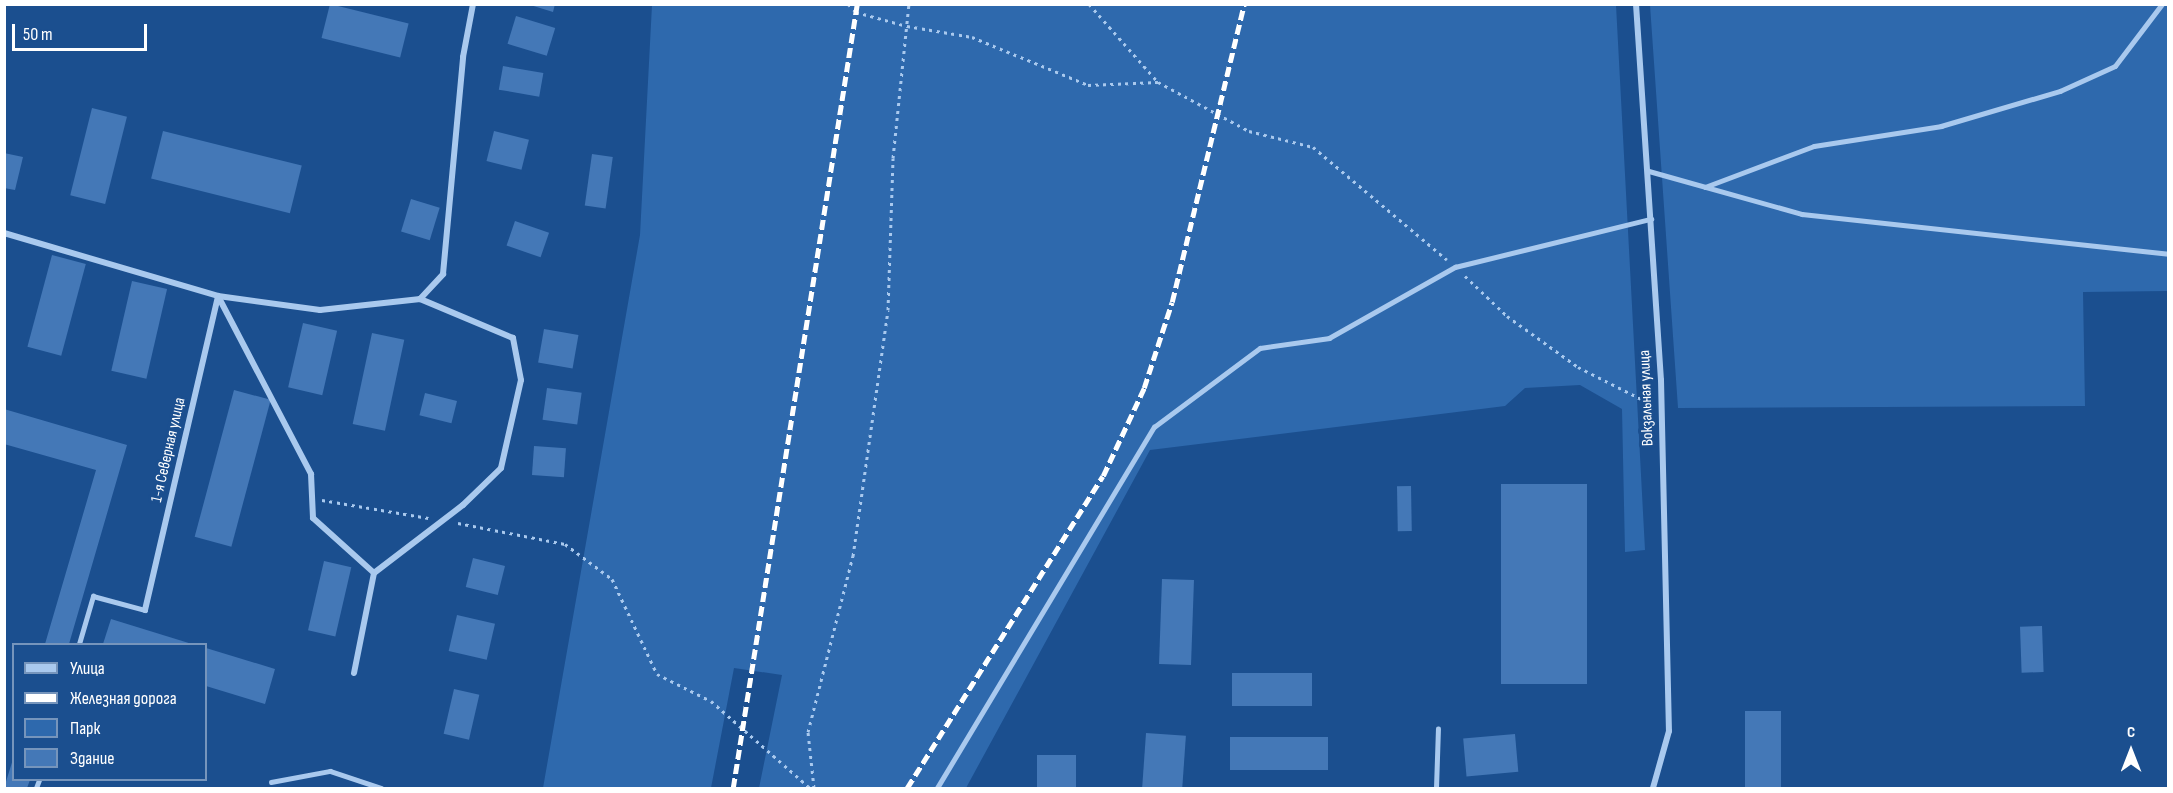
<!DOCTYPE html>
<meta charset="utf-8">
<style>
body{margin:0}
#map{position:relative;width:2173px;height:793px;overflow:hidden;background:#1b4f8f;font-family:"Sofia Sans Condensed",sans-serif}
div>[style]{position:absolute}
[style*='--x']{left:calc(var(--x)*1px);top:calc(var(--y)*1px);width:calc(var(--w)*1px);rotate:calc(var(--a)*1deg)}
.green>*{inset:0;background:#2e69ad}
.building>*{inset:0;background:#4478b7;transform-origin:0 0}
.path>*{height:3px;margin-top:-1.5px;transform-origin:0;background:repeating-linear-gradient(90deg,#a9c9ee 0 3px,transparent 0 7.5px)}
.service>*{height:4.5px;margin:-2.25px;padding:0 2.25px;transform-origin:2.25px;border-radius:2.25px;background:#a9c9ee}
.minor>*{height:6px;margin:-3px;padding:0 3px;transform-origin:3px;border-radius:3px;background:#a9c9ee}
.rail>*{height:4.5px;margin-top:-2.25px;transform-origin:0;background:repeating-linear-gradient(90deg,#fff 0 10px,transparent 0 14.5px)}
span{translate:-50% -50%;white-space:nowrap;text-align:center;line-height:1.15;-webkit-text-stroke:6px #1b4f8f;paint-order:stroke}
.street-label{font-size:16px;color:#fff}
.frame{position:absolute;inset:0;border:6px solid #fff;pointer-events:none}
.legend{position:absolute;left:12px;top:643px;width:195px;height:138px;box-sizing:border-box;background:#1b4f8f;border:2px solid #7695bc;margin:0;padding:8px 10px;list-style:none;font-size:18px;color:#fff}
.legend li{display:flex;align-items:center;gap:12px;height:30px}
.legend b{width:30px;border:2px solid #7695bc}
.north{position:absolute;left:2101px;top:721px;width:60px;height:60px;-webkit-text-stroke:4px #1b4f8f;paint-order:stroke;rotate:0deg;font-size:16px;font-weight:700;line-height:24px;text-align:center;color:#fff}
.north::after{content:'';display:block;margin:auto;width:21px;height:27px;background:#fff;clip-path:polygon(50% 0,100% 100%,50% 72%,0 100%)}
.scale{position:absolute;left:12px;top:24px;width:135px;height:27px;box-sizing:border-box;border:3px solid #fff;border-top:0;padding-left:8px;font-size:18px;line-height:21px;white-space:nowrap;color:#fff;-webkit-text-stroke:4px #1b4f8f;paint-order:stroke}
</style>
<div id="map">
<div class="green">
<i style="clip-path:polygon(652px 5px,1616px 5px,1645px 550px,1625px 552px,1622px 409px,1580px 385px,1525px 388px,1505px 406px,1150px 450px,966px 788px,759px 788px,782px 675px,734px 668px,711px 788px,543px 788px,640px 235px)"></i>
<i style="clip-path:polygon(1650px 5px,2168px 5px,2168px 291px,2083px 292px,2085px 406px,1678px 408px)"></i>
</div>
<div class="building">
<i style="left:330px;top:4px;width:81px;height:35px;rotate:14deg"></i>
<i style="clip-path:polygon(527px 4px,555px 4px,553px 12px)"></i>
<i style="left:516px;top:16px;width:41px;height:29px;rotate:17deg"></i>
<i style="left:503px;top:66px;width:41px;height:24px;rotate:10deg"></i>
<i style="left:92px;top:108px;width:36px;height:90px;rotate:14deg"></i>
<i style="left:163px;top:131px;width:143px;height:49px;rotate:14deg"></i>
<i style="left:494px;top:131px;width:36px;height:31px;rotate:14deg"></i>
<i style="clip-path:polygon(4px 153px,23px 157px,15px 190px,4px 188px)"></i>
<i style="left:592px;top:154px;width:21px;height:52px;rotate:8deg"></i>
<i style="left:411px;top:199px;width:30px;height:34px;rotate:17deg"></i>
<i style="left:515px;top:221px;width:36px;height:26px;rotate:19deg"></i>
<i style="left:52px;top:255px;width:35px;height:95px;rotate:15deg"></i>
<i style="left:132px;top:281px;width:36px;height:92px;rotate:13deg"></i>
<i style="left:303px;top:323px;width:35px;height:66px;rotate:13deg"></i>
<i style="left:544px;top:329px;width:35px;height:34px;rotate:10deg"></i>
<i style="left:372px;top:333px;width:33px;height:93px;rotate:12deg"></i>
<i style="left:547px;top:388px;width:35px;height:32px;rotate:8deg"></i>
<i style="left:234px;top:390px;width:38px;height:152px;rotate:15deg"></i>
<i style="left:425px;top:393px;width:33px;height:23px;rotate:14deg"></i>
<i style="clip-path:polygon(4px 409px,127px 445px,69px 644px,45px 644px,96px 470px,4px 444px)"></i>
<i style="left:534px;top:446px;width:32px;height:29px;rotate:4deg"></i>
<i style="left:1501px;top:484px;width:86px;height:200px"></i>
<i style="left:1411px;top:486px;width:45px;height:14px;rotate:89deg"></i>
<i style="left:473px;top:558px;width:33px;height:30px;rotate:14deg"></i>
<i style="left:324px;top:561px;width:28px;height:71px;rotate:13deg"></i>
<i style="left:1162px;top:579px;width:32px;height:85px;rotate:2deg"></i>
<i style="left:457px;top:615px;width:39px;height:37px;rotate:13deg"></i>
<i style="clip-path:polygon(111px 619px,192px 644px,103px 644px)"></i>
<i style="left:2042px;top:626px;width:46px;height:22px;rotate:88deg"></i>
<i style="clip-path:polygon(206px 648px,275px 669px,265px 704px,206px 686px)"></i>
<i style="left:1232px;top:673px;width:80px;height:33px"></i>
<i style="left:454px;top:689px;width:26px;height:46px;rotate:13deg"></i>
<i style="left:1745px;top:711px;width:36px;height:76px"></i>
<i style="left:1146px;top:733px;width:40px;height:55px;rotate:4deg"></i>
<i style="left:1515px;top:734px;width:38px;height:52px;rotate:85deg"></i>
<i style="left:1328px;top:737px;width:33px;height:98px;rotate:90deg"></i>
<i style="left:1037px;top:755px;width:39px;height:33px"></i>
<i style="clip-path:polygon(14px 756px,14px 780px,30px 780px,27px 788px,4px 788px)"></i>
</div>
<div class="path">
<i style="--x:848;--y:4;--w:11;--a:45"></i>
<i style="--x:856;--y:12;--w:53;--a:15.4"></i>
<i style="--x:907;--y:26;--w:66;--a:9.6"></i>
<i style="--x:972;--y:37;--w:126;--a:22.5"></i>
<i style="--x:1088;--y:85;--w:70;--a:-2.5"></i>
<i style="--x:1089;--y:4;--w:104;--a:48.5"></i>
<i style="--x:1158;--y:82;--w:103;--a:28.3"></i>
<i style="--x:1249;--y:131;--w:66;--a:14"></i>
<i style="--x:1313;--y:147;--w:175;--a:40.1"></i>
<i style="--x:1465;--y:276;--w:58;--a:43.6"></i>
<i style="--x:1507;--y:316;--w:87;--a:35.7"></i>
<i style="--x:1578;--y:367;--w:80;--a:26.9"></i>
<i style="--x:322;--y:500;--w:108;--a:9.6"></i>
<i style="--x:458;--y:523;--w:109;--a:11.1"></i>
<i style="--x:565;--y:544;--w:59;--a:36.7"></i>
<i style="--x:612;--y:579;--w:105;--a:64.7"></i>
<i style="--x:657;--y:674;--w:60;--a:26.6"></i>
<i style="--x:711;--y:701;--w:132;--a:41.3"></i>
<i style="--x:814;--y:788;--w:56;--a:-96.1"></i>
<i style="--x:808;--y:732;--w:182;--a:-75.7"></i>
<i style="--x:853;--y:556;--w:248;--a:-81.9"></i>
<i style="--x:888;--y:310;--w:152;--a:-88.1"></i>
<i style="--x:893;--y:158;--w:155;--a:-84.1"></i>
</div>
<div class="service">
<i style="--x:1649;--y:171;--w:159;--a:15.7"></i>
<i style="--x:1802;--y:214;--w:368;--a:6.2"></i>
<i style="--x:1705;--y:187;--w:116;--a:-20.6"></i>
<i style="--x:1814;--y:146;--w:129;--a:-8.9"></i>
<i style="--x:1941;--y:126;--w:124;--a:-16.4"></i>
<i style="--x:2060;--y:91;--w:60;--a:-24.4"></i>
<i style="--x:2115;--y:66;--w:78;--a:-52.8"></i>
<i style="--x:79;--y:644;--w:50;--a:-73.7"></i>
<i style="--x:93;--y:596;--w:54;--a:15.1"></i>
<i style="--x:271;--y:782;--w:60;--a:-10.6"></i>
<i style="--x:330;--y:771;--w:54;--a:18.4"></i>
<i style="--x:36;--y:788;--w:9;--a:-69"></i>
<i style="--x:937;--y:788;--w:421;--a:-59"></i>
<i style="--x:1154;--y:427;--w:132;--a:-36.7"></i>
<i style="--x:1260;--y:348;--w:70;--a:-8.2"></i>
<i style="--x:1329;--y:338;--w:145;--a:-29.4"></i>
<i style="--x:1455;--y:267;--w:202;--a:-13.8"></i>
<i style="--x:1436;--y:788;--w:59;--a:-88.1"></i>
</div>
<div class="minor">
<i style="--x:1636;--y:4;--w:377;--a:86.2"></i>
<i style="--x:1661;--y:380;--w:351;--a:88.7"></i>
<i style="--x:1669;--y:731;--w:59;--a:105.7"></i>
<i style="--x:4;--y:233;--w:223;--a:16.4"></i>
<i style="--x:218;--y:296;--w:103;--a:7.8"></i>
<i style="--x:320;--y:310;--w:101;--a:-6.3"></i>
<i style="--x:420;--y:299;--w:34;--a:-47"></i>
<i style="--x:443;--y:274;--w:218;--a:-84.7"></i>
<i style="--x:463;--y:57;--w:54;--a:-79.3"></i>
<i style="--x:218;--y:296;--w:201;--a:62.4"></i>
<i style="--x:311;--y:474;--w:44;--a:87.4"></i>
<i style="--x:313;--y:518;--w:82;--a:42"></i>
<i style="--x:374;--y:573;--w:102;--a:101.3"></i>
<i style="--x:374;--y:573;--w:112;--a:-37.4"></i>
<i style="--x:463;--y:505;--w:53;--a:-44.2"></i>
<i style="--x:501;--y:468;--w:90;--a:-77.2"></i>
<i style="--x:521;--y:380;--w:43;--a:-100.8"></i>
<i style="--x:513;--y:338;--w:101;--a:-157.2"></i>
<i style="--x:145;--y:610;--w:321;--a:-76.9"></i>
</div>
<div class="rail">
<i style="--x:733;--y:788;--w:794;--a:-81.01"></i>
<i style="--x:907;--y:788;--w:368;--a:-57.9"></i>
<i style="--x:1103;--y:476;--w:97;--a:-65"></i>
<i style="--x:1144;--y:388;--w:90;--a:-72"></i>
<i style="--x:1172;--y:302;--w:307;--a:-76.4"></i>
</div>
<div class="street-label">
<span style="left:1647px;top:398px;rotate:-92deg">Вокзальная улица</span>
<span style="left:169px;top:450px;rotate:-77deg">1-я Северная улица</span>
</div>
<div class="frame"></div>
<ul class="legend">
<li><b style="height:8px;background:#a9c9ee"></b>Улица</li>
<li><b style="height:8px;background:#fff"></b>Железная дорога</li>
<li><b style="height:16px;background:#2e69ad"></b>Парк</li>
<li><b style="height:16px;background:#4478b7"></b>Здание</li>
</ul>
<div class="north">С</div>
<div class="scale">50 m</div>
</div>
